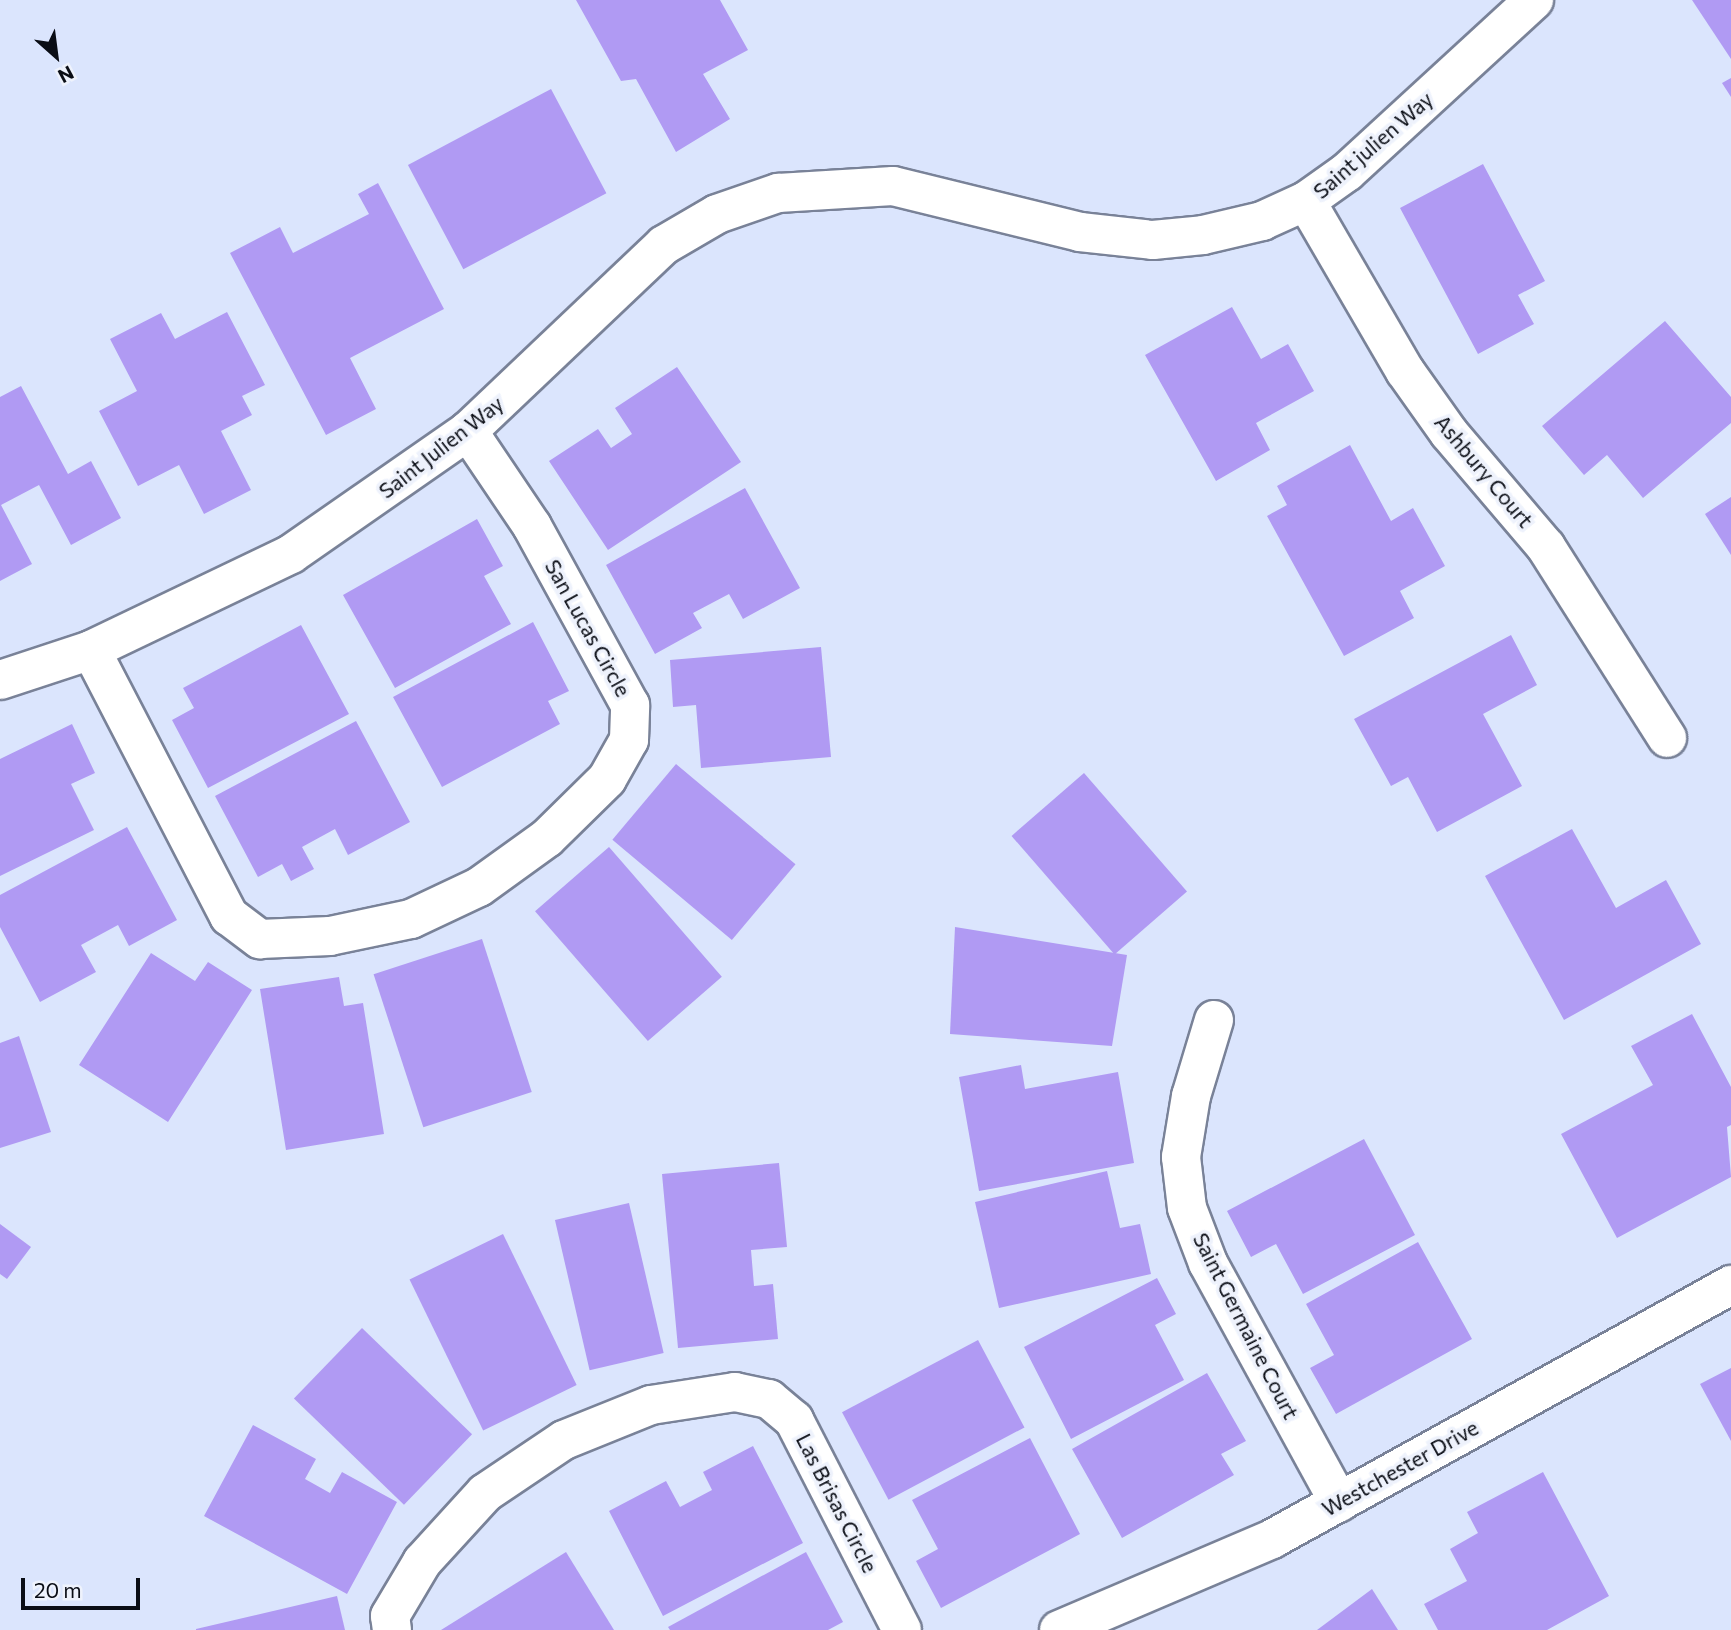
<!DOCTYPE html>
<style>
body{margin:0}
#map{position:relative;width:1731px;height:1630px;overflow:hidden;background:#dbe5fd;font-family:Commissioner,sans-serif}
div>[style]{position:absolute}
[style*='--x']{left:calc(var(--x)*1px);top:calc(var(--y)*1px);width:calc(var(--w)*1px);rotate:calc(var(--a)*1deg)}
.building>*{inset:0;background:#b09af3;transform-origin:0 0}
.roads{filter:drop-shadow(2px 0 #798298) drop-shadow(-2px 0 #798298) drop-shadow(0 2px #798298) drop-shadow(0 -2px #798298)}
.street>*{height:38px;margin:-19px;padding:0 19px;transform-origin:19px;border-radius:19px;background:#fff}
span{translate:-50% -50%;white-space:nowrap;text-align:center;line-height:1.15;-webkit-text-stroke:7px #eef2fc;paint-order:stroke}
.street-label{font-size:21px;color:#0a0d15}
.north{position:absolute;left:21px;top:21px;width:70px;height:70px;-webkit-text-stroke:5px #eef2fc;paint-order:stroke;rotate:152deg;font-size:19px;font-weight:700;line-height:28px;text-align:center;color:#0a0d15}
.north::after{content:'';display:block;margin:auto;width:24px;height:32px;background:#0a0d15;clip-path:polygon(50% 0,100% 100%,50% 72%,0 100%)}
.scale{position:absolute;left:21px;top:1578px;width:119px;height:32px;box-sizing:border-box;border:4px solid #0a0d15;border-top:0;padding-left:9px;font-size:21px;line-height:24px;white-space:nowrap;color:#0a0d15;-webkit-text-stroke:5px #eef2fc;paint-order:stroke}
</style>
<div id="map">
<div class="building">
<i style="clip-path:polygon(576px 0,720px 0,748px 50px,703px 74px,730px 119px,676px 152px,636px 79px,621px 81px)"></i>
<i style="clip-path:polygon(1692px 0,1731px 0,1731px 59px)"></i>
<i style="clip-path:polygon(1731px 78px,1731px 97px,1722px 83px)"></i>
<i style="left:551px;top:89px;width:118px;height:162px;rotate:62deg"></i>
<i style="clip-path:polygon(1483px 164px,1545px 281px,1518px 295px,1534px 324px,1478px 354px,1400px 208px)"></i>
<i style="clip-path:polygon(378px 183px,444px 309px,350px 358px,376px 409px,326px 435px,230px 253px,280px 227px,293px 253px,369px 214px,358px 194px)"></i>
<i style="clip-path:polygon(1232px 307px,1261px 359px,1288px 344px,1314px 391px,1256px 423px,1270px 450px,1216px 481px,1145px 355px)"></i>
<i style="clip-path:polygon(227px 312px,265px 385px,242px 396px,252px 415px,221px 431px,251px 490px,204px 514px,179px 465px,138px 486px,99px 411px,137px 391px,110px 339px,161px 313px,175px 339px)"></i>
<i style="clip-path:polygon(1665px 321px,1731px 397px,1731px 423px,1643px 498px,1607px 455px,1584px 475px,1542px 426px)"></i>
<i style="clip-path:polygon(677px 367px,741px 462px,608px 550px,549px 461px,598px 429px,611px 448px,632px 434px,615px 408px)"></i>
<i style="clip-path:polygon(21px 386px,68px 474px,91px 461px,121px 518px,71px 545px,39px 485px,1px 505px,32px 564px,0 581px,0 397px)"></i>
<i style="clip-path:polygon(1350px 445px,1391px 521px,1413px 508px,1445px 566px,1400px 591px,1414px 618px,1344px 656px,1267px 516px,1287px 505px,1277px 486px)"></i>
<i style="clip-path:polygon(745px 488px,800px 588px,743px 619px,729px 594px,693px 613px,702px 628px,655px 654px,606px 565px)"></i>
<i style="clip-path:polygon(1731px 497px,1731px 555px,1705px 514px)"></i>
<i style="clip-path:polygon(477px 519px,503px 566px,484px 576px,511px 624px,395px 688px,343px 595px)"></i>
<i style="clip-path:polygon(533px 622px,569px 691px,548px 701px,560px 724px,442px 787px,393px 697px)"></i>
<i style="clip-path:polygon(301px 625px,349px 714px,208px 788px,172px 720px,194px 708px,183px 688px)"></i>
<i style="clip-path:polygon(1511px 635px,1537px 685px,1483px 714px,1522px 786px,1437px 832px,1408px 777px,1391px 786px,1354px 719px)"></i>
<i style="clip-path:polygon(821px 647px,831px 757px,701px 768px,696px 705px,673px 707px,670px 660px)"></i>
<i style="clip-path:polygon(356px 721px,410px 822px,348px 855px,335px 829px,302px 847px,314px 869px,291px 881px,282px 864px,258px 877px,215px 796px)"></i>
<i style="clip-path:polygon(72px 724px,95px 773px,71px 784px,94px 830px,0 876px,0 759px)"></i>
<i style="left:676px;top:764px;width:156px;height:99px;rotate:40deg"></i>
<i style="left:1084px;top:773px;width:157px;height:96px;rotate:49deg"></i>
<i style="clip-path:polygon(127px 827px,177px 920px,129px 946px,118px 925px,81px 945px,96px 972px,40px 1002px,0 927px,0 895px)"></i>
<i style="clip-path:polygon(1572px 829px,1616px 908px,1666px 880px,1701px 944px,1564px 1020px,1485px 876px)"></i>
<i style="left:609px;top:847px;width:172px;height:98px;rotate:49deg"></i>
<i style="clip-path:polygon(955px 927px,1127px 955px,1112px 1046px,950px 1034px)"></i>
<i style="left:482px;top:939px;width:161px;height:114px;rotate:72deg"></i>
<i style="clip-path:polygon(151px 953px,195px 981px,208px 962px,252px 990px,168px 1122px,79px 1065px)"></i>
<i style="clip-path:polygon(339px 977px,344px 1006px,363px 1003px,384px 1134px,286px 1150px,260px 989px)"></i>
<i style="clip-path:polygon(1692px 1014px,1731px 1087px,1731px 1125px,1727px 1127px,1731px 1177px,1617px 1238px,1561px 1134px,1653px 1085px,1631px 1046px)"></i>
<i style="clip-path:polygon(19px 1036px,51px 1132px,0 1148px,0 1043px)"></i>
<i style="clip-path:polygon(1021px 1065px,1025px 1089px,1118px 1072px,1134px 1163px,979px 1191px,959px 1077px)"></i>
<i style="clip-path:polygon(1364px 1139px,1415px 1235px,1303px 1294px,1276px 1244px,1251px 1257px,1227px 1211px)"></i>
<i style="clip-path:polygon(779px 1163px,787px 1247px,751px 1250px,754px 1286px,773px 1284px,778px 1339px,678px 1348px,662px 1174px)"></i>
<i style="clip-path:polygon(1107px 1171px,1120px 1228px,1140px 1224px,1151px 1274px,999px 1308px,975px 1202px)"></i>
<i style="left:629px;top:1203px;width:154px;height:76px;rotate:77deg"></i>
<i style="clip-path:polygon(0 1224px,31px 1247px,7px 1279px,0 1274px)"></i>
<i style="left:503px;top:1234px;width:168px;height:104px;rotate:64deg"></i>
<i style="clip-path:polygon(1418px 1242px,1472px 1339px,1336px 1414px,1310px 1368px,1334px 1355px,1306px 1304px)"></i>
<i style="clip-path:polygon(1157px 1278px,1176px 1314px,1155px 1325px,1184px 1380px,1071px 1439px,1024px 1347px)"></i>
<i style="left:362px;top:1328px;width:153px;height:98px;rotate:44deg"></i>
<i style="left:978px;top:1340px;width:99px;height:154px;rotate:62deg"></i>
<i style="clip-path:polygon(1731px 1368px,1731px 1441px,1700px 1384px)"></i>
<i style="clip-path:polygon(1207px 1373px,1246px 1441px,1221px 1454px,1234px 1475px,1122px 1538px,1072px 1449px)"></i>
<i style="clip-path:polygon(253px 1425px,316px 1459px,305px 1479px,330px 1493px,342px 1472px,397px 1502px,347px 1594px,204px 1516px)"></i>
<i style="clip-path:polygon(1030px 1438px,1080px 1534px,941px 1608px,916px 1561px,938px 1549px,912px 1500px)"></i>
<i style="clip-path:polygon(753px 1446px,803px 1543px,663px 1616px,609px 1511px,666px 1481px,680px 1507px,712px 1490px,703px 1472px)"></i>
<i style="clip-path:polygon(1543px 1472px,1609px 1596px,1547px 1630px,1438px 1630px,1424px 1604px,1467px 1581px,1450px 1549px,1478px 1533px,1467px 1512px)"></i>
<i style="clip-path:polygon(566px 1552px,614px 1630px,441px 1630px)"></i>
<i style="clip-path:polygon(806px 1552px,843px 1622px,828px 1630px,670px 1630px,668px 1627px)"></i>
<i style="clip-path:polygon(1372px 1589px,1398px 1630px,1317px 1630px)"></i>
<i style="clip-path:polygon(337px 1596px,345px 1630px,196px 1630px,196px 1629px)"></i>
</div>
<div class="roads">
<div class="street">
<i style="--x:1306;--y:201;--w:197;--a:59.8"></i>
<i style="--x:1405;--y:371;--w:76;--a:54.6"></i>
<i style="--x:1449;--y:433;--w:150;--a:49.6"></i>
<i style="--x:1546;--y:547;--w:226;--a:57.6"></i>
<i style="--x:91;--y:650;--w:300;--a:62.6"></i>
<i style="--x:229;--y:916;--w:39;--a:37"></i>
<i style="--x:260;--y:939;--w:70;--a:-2.5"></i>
<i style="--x:330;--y:936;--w:83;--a:-11.9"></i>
<i style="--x:411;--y:919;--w:75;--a:-25.2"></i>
<i style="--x:479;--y:887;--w:84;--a:-35.8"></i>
<i style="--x:547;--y:838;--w:84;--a:-44.5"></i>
<i style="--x:607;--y:779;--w:45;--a:-60.6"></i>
<i style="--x:629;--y:740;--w:35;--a:-88"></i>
<i style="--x:630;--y:705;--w:204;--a:-118.7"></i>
<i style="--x:532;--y:526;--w:115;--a:-124"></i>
<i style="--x:0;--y:680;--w:96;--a:-18.2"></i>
<i style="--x:91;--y:650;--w:222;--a:-25.6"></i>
<i style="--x:291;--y:554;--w:216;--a:-34.8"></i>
<i style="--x:468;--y:431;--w:270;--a:-43.5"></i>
<i style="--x:664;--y:245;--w:61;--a:-30.3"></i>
<i style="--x:717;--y:214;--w:65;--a:-19"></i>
<i style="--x:778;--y:193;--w:115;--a:-3.5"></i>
<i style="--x:893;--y:186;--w:193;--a:13.8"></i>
<i style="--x:1080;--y:232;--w:73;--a:6.3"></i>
<i style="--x:1153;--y:240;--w:50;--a:-5.7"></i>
<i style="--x:1203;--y:235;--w:61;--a:-13.3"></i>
<i style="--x:1262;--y:221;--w:48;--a:-24.4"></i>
<i style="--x:1306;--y:201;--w:50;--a:-35.3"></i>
<i style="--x:1347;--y:172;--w:254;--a:-42.6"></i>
<i style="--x:1214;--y:1020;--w:79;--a:106.8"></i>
<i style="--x:1191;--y:1096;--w:62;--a:99.3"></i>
<i style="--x:1181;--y:1157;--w:51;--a:83.3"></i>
<i style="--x:1187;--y:1208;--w:59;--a:69.1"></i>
<i style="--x:1208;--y:1263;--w:273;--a:61.3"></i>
<i style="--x:392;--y:1630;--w:14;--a:-98"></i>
<i style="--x:390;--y:1616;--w:63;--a:-59.3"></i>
<i style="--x:422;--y:1562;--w:93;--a:-47.6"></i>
<i style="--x:485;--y:1493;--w:95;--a:-33.9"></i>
<i style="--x:564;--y:1440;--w:94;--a:-21.9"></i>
<i style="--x:651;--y:1405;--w:85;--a:-8.8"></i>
<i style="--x:735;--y:1392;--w:35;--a:12"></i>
<i style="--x:769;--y:1399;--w:33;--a:40"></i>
<i style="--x:794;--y:1420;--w:236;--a:62.8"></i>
<i style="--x:1059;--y:1630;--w:232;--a:-23.1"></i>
<i style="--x:1272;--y:1539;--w:525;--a:-28.96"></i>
</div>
</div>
<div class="street-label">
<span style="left:1373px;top:145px;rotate:-41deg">Saint julien Way</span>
<span style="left:441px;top:447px;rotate:-38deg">Saint Julien Way</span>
<span style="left:1484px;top:471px;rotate:50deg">Ashbury Court</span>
<span style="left:588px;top:628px;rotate:61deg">San Lucas Circle</span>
<span style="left:1246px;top:1326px;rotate:63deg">Saint Germaine Court</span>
<span style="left:1400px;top:1468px;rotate:-29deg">Westchester Drive</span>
<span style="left:837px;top:1503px;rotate:63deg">Las Brisas Circle</span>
</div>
<div class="north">N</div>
<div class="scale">20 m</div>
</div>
